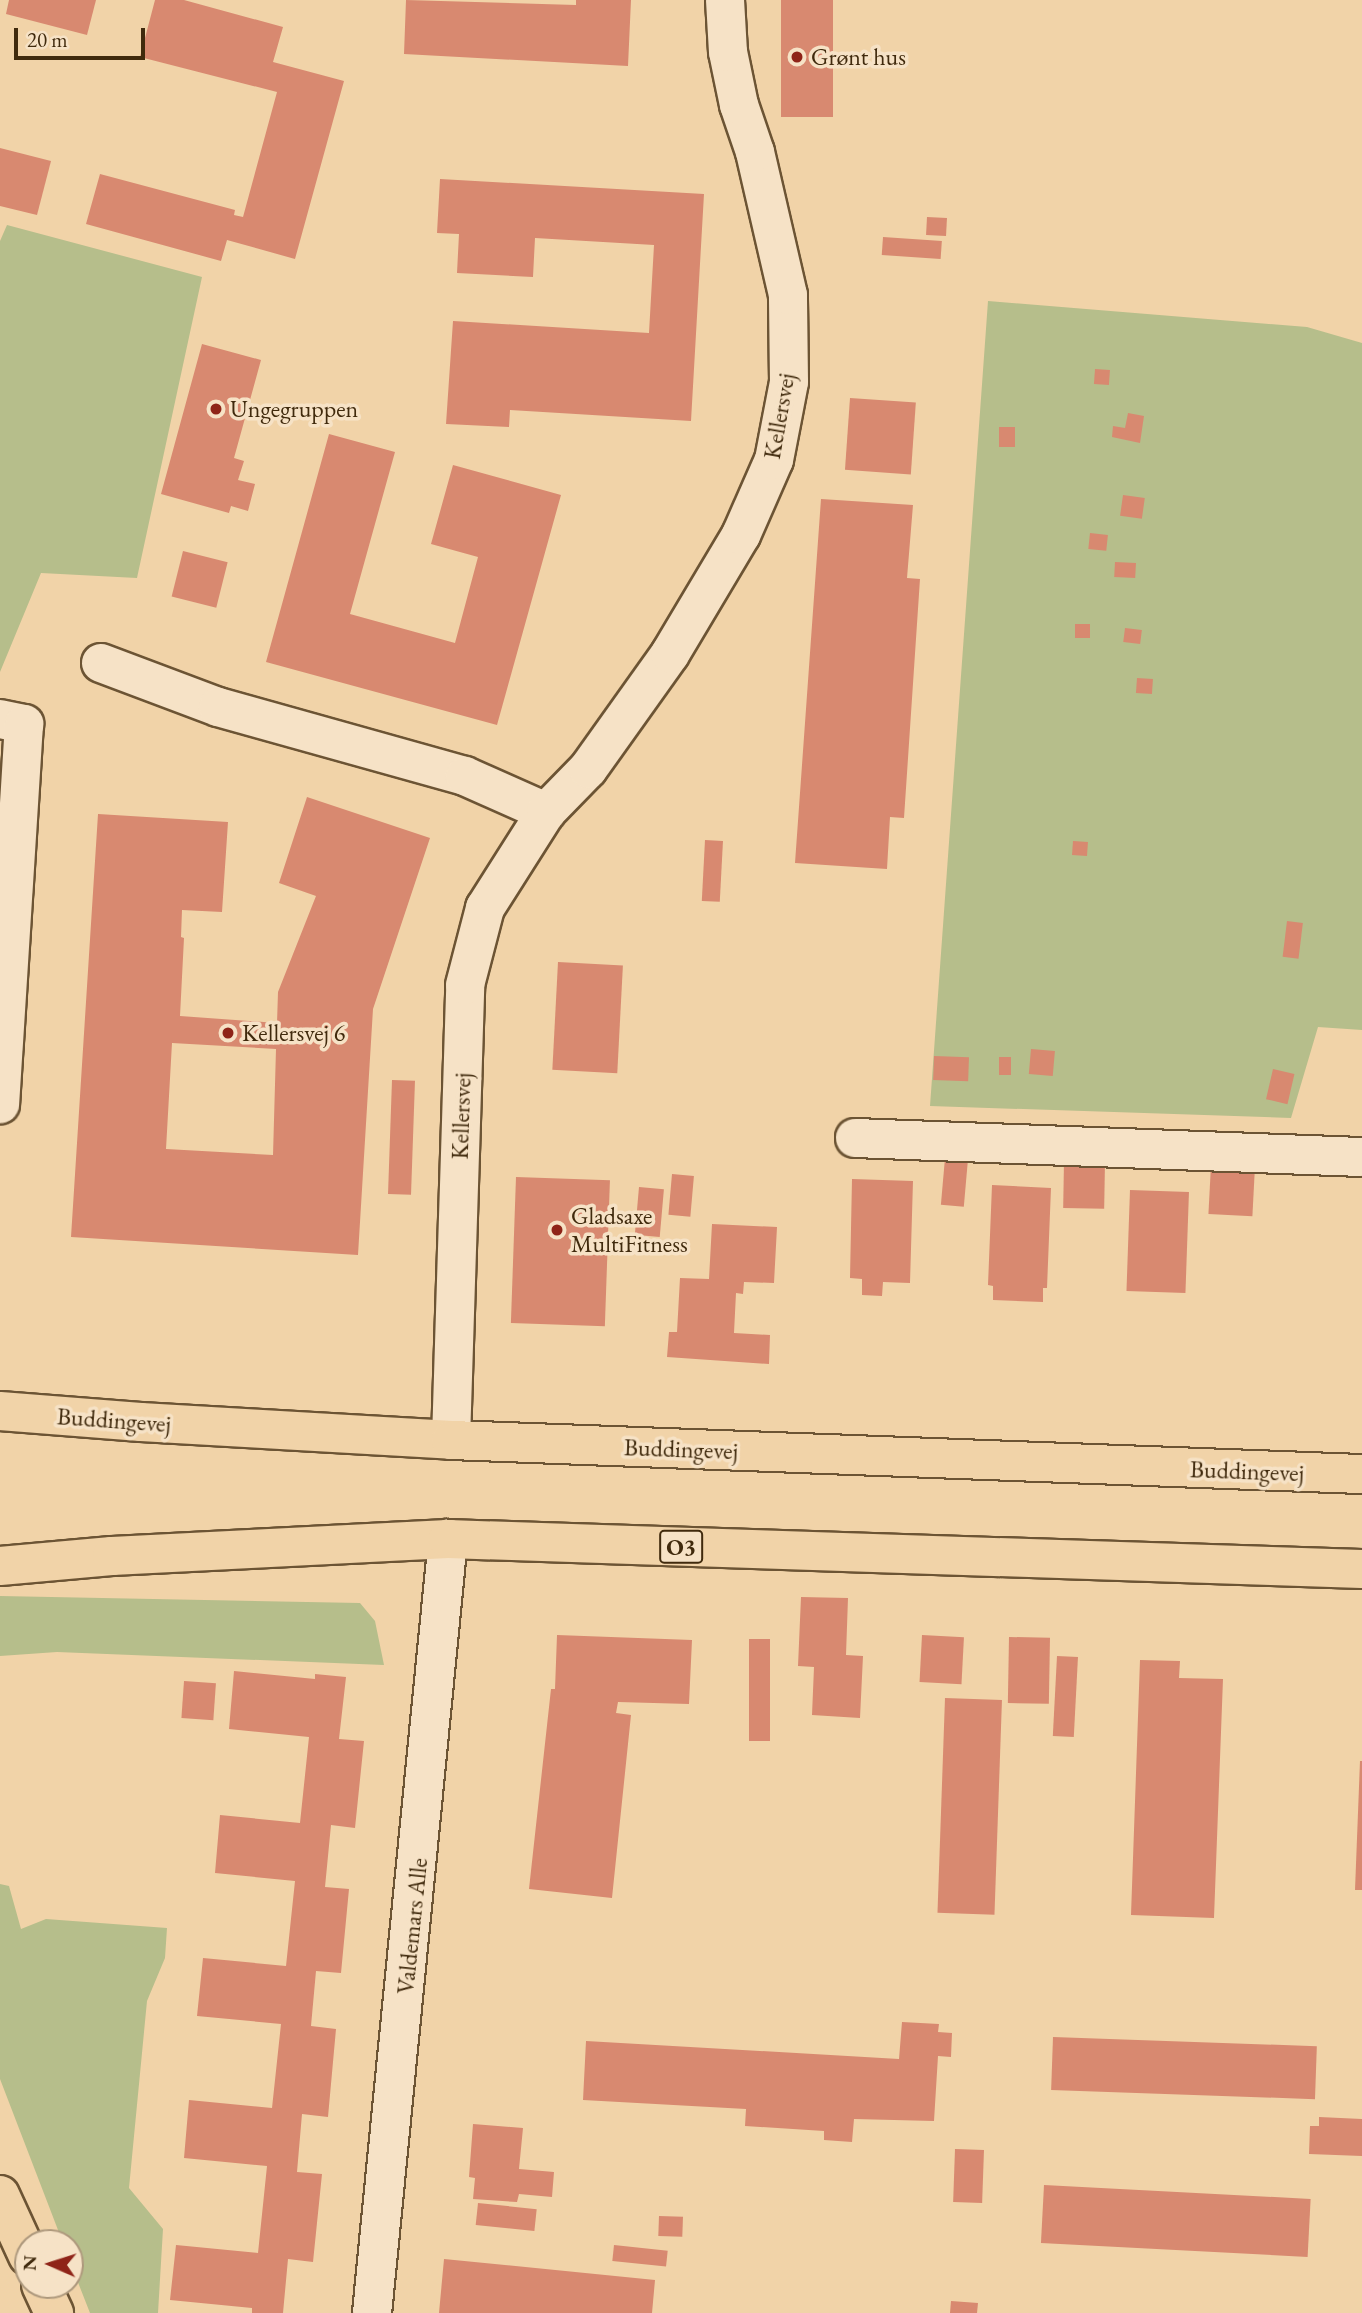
<!DOCTYPE html>
<meta charset="utf-8">
<style>
body{margin:0}
#map{position:relative;width:1362px;height:2313px;overflow:hidden;background:#f1d3a8;font-family:"EB Garamond",serif}
div>[style]{position:absolute}
[style*='--x']{left:calc(var(--x)*1px);top:calc(var(--y)*1px);width:calc(var(--w)*1px);rotate:calc(var(--a)*1deg)}
.green>*{inset:0;background:#b6be8b}
.building>*{inset:0;background:#d88970;transform-origin:0 0}
.roads{filter:drop-shadow(2px 0 #6c5434) drop-shadow(-2px 0 #6c5434) drop-shadow(0 2px #6c5434) drop-shadow(0 -2px #6c5434)}
.minor>*{height:38px;margin:-19px;padding:0 19px;transform-origin:19px;border-radius:19px;background:#f6e2c6}
.major>*{height:38px;margin:-19px;padding:0 19px;transform-origin:19px;border-radius:19px;background:#f1d3a8}
.highway>*{height:38px;margin:-19px;padding:0 19px;transform-origin:19px;border-radius:19px;background:#f1d3a8}
.dots>*{width:19px;height:19px;translate:-50% -50%;box-sizing:border-box;border:4px solid #f6e2c6;border-radius:50%}
span{translate:-50% -50%;white-space:nowrap;text-align:center;line-height:1.15;-webkit-text-stroke:7px #f6e2c6;paint-order:stroke}
.shield-label span{padding:2px 5px;background:#f6e2c6;border:2px solid;border-radius:5px;-webkit-text-stroke-width:0}
.shield-label{font-size:23px;color:#402a0d;font-weight:700}
.poi-label{font-size:24px;color:#402a0d}
.left{translate:0 -50%;text-align:left}
.street-label{font-size:24px;color:#402a0d}
.north{position:absolute;left:14px;top:2229px;width:70px;height:70px;box-sizing:border-box;background:#f6e2c6;border:2px solid #ad987c;border-radius:50%;rotate:273deg;font-size:19px;font-weight:700;line-height:28px;text-align:center;color:#402a0d}
.north::after{content:'';display:block;margin:auto;width:24px;height:32px;background:#8f2418;clip-path:polygon(50% 0,100% 100%,50% 72%,0 100%)}
.scale{position:absolute;left:14px;top:28px;width:131px;height:32px;box-sizing:border-box;border:4px solid #402a0d;border-top:0;padding-left:9px;font-size:21px;line-height:24px;white-space:nowrap;color:#402a0d;-webkit-text-stroke:5px #f6e2c6;paint-order:stroke}
</style>
<div id="map">
<div class="green">
<i style="clip-path:polygon(7px 225px,202px 277px,137px 578px,41px 573px,0 672px,0 241px)"></i>
<i style="clip-path:polygon(988px 301px,1307px 327px,1362px 343px,1362px 1030px,1318px 1027px,1291px 1118px,930px 1106px)"></i>
<i style="clip-path:polygon(0 1596px,360px 1603px,375px 1621px,384px 1665px,57px 1652px,0 1656px)"></i>
<i style="clip-path:polygon(0 1884px,9px 1886px,21px 1929px,46px 1919px,167px 1928px,165px 1958px,147px 2001px,129px 2188px,163px 2229px,158px 2313px,90px 2313px,70px 2262px,70px 2243px,63px 2243px,0 2079px)"></i>
</div>
<div class="building">
<i style="clip-path:polygon(9px 0,96px 0,87px 35px,6px 14px)"></i>
<i style="clip-path:polygon(155px 0,184px 0,283px 27px,273px 62px,344px 81px,295px 259px,227px 240px,221px 261px,86px 224px,100px 174px,235px 210px,234px 215px,243px 217px,277px 92px,140px 57px)"></i>
<i style="clip-path:polygon(406px 0,576px 5px,576px 0,631px 0,628px 66px,404px 54px)"></i>
<i style="left:781px;top:0;width:52px;height:117px"></i>
<i style="clip-path:polygon(0 148px,51px 161px,37px 215px,0 206px)"></i>
<i style="clip-path:polygon(440px 179px,704px 194px,691px 421px,510px 410px,509px 427px,446px 424px,453px 321px,649px 333px,654px 245px,535px 238px,533px 277px,457px 273px,459px 234px,437px 233px)"></i>
<i style="left:927px;top:217px;width:20px;height:18px;rotate:3deg"></i>
<i style="left:883px;top:237px;width:59px;height:18px;rotate:4deg"></i>
<i style="clip-path:polygon(202px 344px,261px 360px,234px 458px,244px 461px,238px 480px,255px 484px,248px 511px,231px 506px,229px 513px,161px 494px)"></i>
<i style="left:1095px;top:369px;width:15px;height:15px;rotate:4deg"></i>
<i style="left:850px;top:398px;width:66px;height:72px;rotate:4deg"></i>
<i style="clip-path:polygon(1128px 413px,1144px 416px,1140px 443px,1112px 437px,1113px 426px,1125px 428px)"></i>
<i style="left:999px;top:427px;width:16px;height:20px"></i>
<i style="clip-path:polygon(329px 434px,395px 452px,350px 614px,455px 643px,478px 557px,431px 544px,453px 465px,561px 495px,497px 725px,266px 662px)"></i>
<i style="left:1123px;top:495px;width:22px;height:21px;rotate:8deg"></i>
<i style="clip-path:polygon(821px 499px,913px 505px,907px 578px,920px 579px,904px 818px,890px 817px,887px 869px,795px 863px)"></i>
<i style="left:1090px;top:533px;width:18px;height:16px;rotate:6deg"></i>
<i style="left:183px;top:551px;width:46px;height:47px;rotate:14deg"></i>
<i style="left:1115px;top:562px;width:21px;height:15px;rotate:3deg"></i>
<i style="left:1075px;top:624px;width:15px;height:14px"></i>
<i style="left:1125px;top:628px;width:17px;height:14px;rotate:7deg"></i>
<i style="left:1137px;top:678px;width:16px;height:15px;rotate:4deg"></i>
<i style="clip-path:polygon(evenodd,307px 797px,430px 838px,373px 1009px,358px 1255px,71px 1237px,98px 814px,228px 822px,222px 912px,182px 910px,181px 937px,184px 938px,180px 1016px,277px 1023px,278px 992px,316px 896px,279px 883px,307px 797px,172px 1043px,276px 1049px,273px 1155px,166px 1149px,172px 1043px)"></i>
<i style="left:705px;top:840px;width:18px;height:61px;rotate:3deg"></i>
<i style="left:1073px;top:841px;width:15px;height:14px;rotate:4deg"></i>
<i style="left:1287px;top:921px;width:16px;height:36px;rotate:7deg"></i>
<i style="left:558px;top:962px;width:65px;height:108px;rotate:3deg"></i>
<i style="left:1031px;top:1049px;width:24px;height:25px;rotate:5deg"></i>
<i style="left:934px;top:1056px;width:35px;height:24px;rotate:2deg"></i>
<i style="left:999px;top:1057px;width:12px;height:18px"></i>
<i style="left:1273px;top:1069px;width:22px;height:31px;rotate:13deg"></i>
<i style="left:392px;top:1080px;width:23px;height:114px;rotate:2deg"></i>
<i style="left:945px;top:1158px;width:23px;height:47px;rotate:5deg"></i>
<i style="left:1064px;top:1161px;width:41px;height:47px;rotate:1deg"></i>
<i style="left:1211px;top:1165px;width:44px;height:49px;rotate:3deg"></i>
<i style="left:672px;top:1174px;width:22px;height:41px;rotate:5deg"></i>
<i style="left:516px;top:1177px;width:94px;height:146px;rotate:2deg"></i>
<i style="clip-path:polygon(852px 1179px,913px 1181px,910px 1283px,883px 1282px,882px 1296px,862px 1295px,862px 1279px,850px 1278px)"></i>
<i style="clip-path:polygon(992px 1185px,1051px 1188px,1047px 1288px,1043px 1288px,1043px 1302px,993px 1300px,993px 1286px,988px 1285px)"></i>
<i style="left:639px;top:1187px;width:25px;height:48px;rotate:5deg"></i>
<i style="left:1130px;top:1190px;width:59px;height:101px;rotate:2deg"></i>
<i style="clip-path:polygon(712px 1224px,777px 1227px,774px 1283px,744px 1282px,743px 1294px,736px 1293px,734px 1333px,770px 1335px,769px 1364px,667px 1357px,669px 1332px,677px 1332px,680px 1278px,709px 1279px)"></i>
<i style="clip-path:polygon(801px 1597px,848px 1598px,846px 1655px,863px 1656px,860px 1718px,812px 1715px,814px 1667px,798px 1666px)"></i>
<i style="clip-path:polygon(557px 1635px,692px 1640px,689px 1704px,618px 1702px,616px 1713px,631px 1715px,612px 1898px,529px 1889px,551px 1689px,555px 1689px)"></i>
<i style="left:922px;top:1635px;width:42px;height:47px;rotate:3deg"></i>
<i style="left:1009px;top:1637px;width:41px;height:66px;rotate:1deg"></i>
<i style="left:749px;top:1639px;width:21px;height:102px"></i>
<i style="left:1057px;top:1656px;width:21px;height:80px;rotate:3deg"></i>
<i style="clip-path:polygon(1140px 1660px,1180px 1661px,1179px 1678px,1223px 1679px,1214px 1918px,1131px 1915px)"></i>
<i style="clip-path:polygon(234px 1671px,315px 1679px,315px 1674px,346px 1677px,339px 1739px,364px 1741px,355px 1828px,331px 1825px,325px 1887px,349px 1889px,341px 1973px,316px 1971px,311px 2026px,336px 2029px,328px 2117px,302px 2114px,297px 2172px,322px 2174px,313px 2262px,288px 2259px,283px 2313px,252px 2313px,252px 2308px,170px 2300px,176px 2245px,258px 2253px,267px 2166px,184px 2158px,189px 2100px,272px 2108px,281px 2024px,197px 2016px,203px 1958px,286px 1966px,295px 1881px,215px 1873px,220px 1815px,300px 1823px,309px 1737px,229px 1729px)"></i>
<i style="left:184px;top:1681px;width:32px;height:37px;rotate:4deg"></i>
<i style="left:945px;top:1698px;width:57px;height:215px;rotate:2deg"></i>
<i style="clip-path:polygon(1360px 1761px,1362px 1761px,1362px 1890px,1355px 1890px)"></i>
<i style="clip-path:polygon(902px 2022px,939px 2024px,938px 2032px,952px 2033px,951px 2057px,938px 2056px,934px 2121px,854px 2119px,852px 2142px,824px 2140px,824px 2131px,745px 2126px,746px 2109px,583px 2100px,586px 2041px,899px 2059px)"></i>
<i style="left:1053px;top:2037px;width:264px;height:53px;rotate:2deg"></i>
<i style="clip-path:polygon(1319px 2117px,1362px 2119px,1362px 2156px,1309px 2154px,1310px 2126px,1319px 2126px)"></i>
<i style="clip-path:polygon(473px 2124px,523px 2128px,519px 2169px,554px 2172px,552px 2197px,519px 2194px,517px 2202px,473px 2199px,475px 2178px,469px 2177px)"></i>
<i style="left:955px;top:2149px;width:29px;height:53px;rotate:2deg"></i>
<i style="left:1044px;top:2185px;width:267px;height:58px;rotate:3deg"></i>
<i style="left:478px;top:2203px;width:59px;height:22px;rotate:6deg"></i>
<i style="left:659px;top:2216px;width:24px;height:20px;rotate:2deg"></i>
<i style="left:614px;top:2245px;width:54px;height:16px;rotate:6deg"></i>
<i style="clip-path:polygon(444px 2259px,655px 2280px,652px 2313px,439px 2313px)"></i>
<i style="clip-path:polygon(951px 2301px,978px 2303px,977px 2313px,950px 2313px)"></i>
</div>
<div class="roads">
<div class="minor">
<i style="--x:101;--y:663;--w:125;--a:20.6"></i>
<i style="--x:218;--y:707;--w:256;--a:15.6"></i>
<i style="--x:465;--y:776;--w:89;--a:24"></i>
<i style="--x:0;--y:719;--w:25;--a:12"></i>
<i style="--x:24;--y:724;--w:381;--a:93.6"></i>
<i style="--x:855;--y:1138;--w:507;--a:2.15"></i>
<i style="--x:451;--y:1440;--w:455;--a:-88.2"></i>
<i style="--x:465;--y:985;--w:80;--a:-75.4"></i>
<i style="--x:485;--y:908;--w:114;--a:-57.6"></i>
<i style="--x:546;--y:812;--w:60;--a:-45.7"></i>
<i style="--x:588;--y:769;--w:141;--a:-54.5"></i>
<i style="--x:670;--y:654;--w:139;--a:-59.2"></i>
<i style="--x:741;--y:535;--w:82;--a:-66.3"></i>
<i style="--x:774;--y:460;--w:79;--a:-79.1"></i>
<i style="--x:789;--y:382;--w:87;--a:-90.7"></i>
<i style="--x:788;--y:295;--w:147;--a:-103"></i>
<i style="--x:755;--y:152;--w:50;--a:-108.8"></i>
<i style="--x:739;--y:105;--w:54;--a:-101.7"></i>
<i style="--x:728;--y:52;--w:52;--a:-93.3"></i>
<i style="--x:372;--y:2313;--w:778;--a:-84.39"></i>
</div>
<div class="major">
<i style="--x:0;--y:1411;--w:141;--a:4.5"></i>
<i style="--x:141;--y:1422;--w:311;--a:3.3"></i>
<i style="--x:451;--y:1440;--w:912;--a:2.14"></i>
<i style="--x:0;--y:1566;--w:112;--a:-5.1"></i>
<i style="--x:112;--y:1556;--w:336;--a:-2.9"></i>
<i style="--x:448;--y:1539;--w:914;--a:1.88"></i>
</div>
<div class="highway">
<i style="--x:0;--y:2195;--w:67;--a:65.3"></i>
<i style="--x:41;--y:2285;--w:31;--a:65"></i>
</div>
</div>
<div class="dots">
<i style="left:797px;top:57px;background:#8f2418"></i>
<i style="left:216px;top:409px;background:#8f2418"></i>
<i style="left:228px;top:1033px;background:#8f2418"></i>
<i style="left:557px;top:1230px;background:#8f2418"></i>
</div>
<div class="shield-label">
<span style="left:681px;top:1547px">O3</span>
</div>
<div class="poi-label">
<span class="left" style="left:811px;top:57px">Grønt hus</span>
<span class="left" style="left:230px;top:409px">Ungegruppen</span>
<span class="left" style="left:242px;top:1033px">Kellersvej 6</span>
<span class="left" style="left:571px;top:1230px">Gladsaxe<br>MultiFitness</span>
</div>
<div class="street-label">
<span style="left:779px;top:416px;rotate:-80deg">Kellersvej</span>
<span style="left:461px;top:1116px;rotate:-88deg">Kellersvej</span>
<span style="left:114px;top:1420px;rotate:4deg">Buddingevej</span>
<span style="left:681px;top:1449px;rotate:2deg">Buddingevej</span>
<span style="left:1247px;top:1471px;rotate:2deg">Buddingevej</span>
<span style="left:412px;top:1926px;rotate:-84deg">Valdemars Alle</span>
</div>
<div class="north">N</div>
<div class="scale">20 m</div>
</div>
